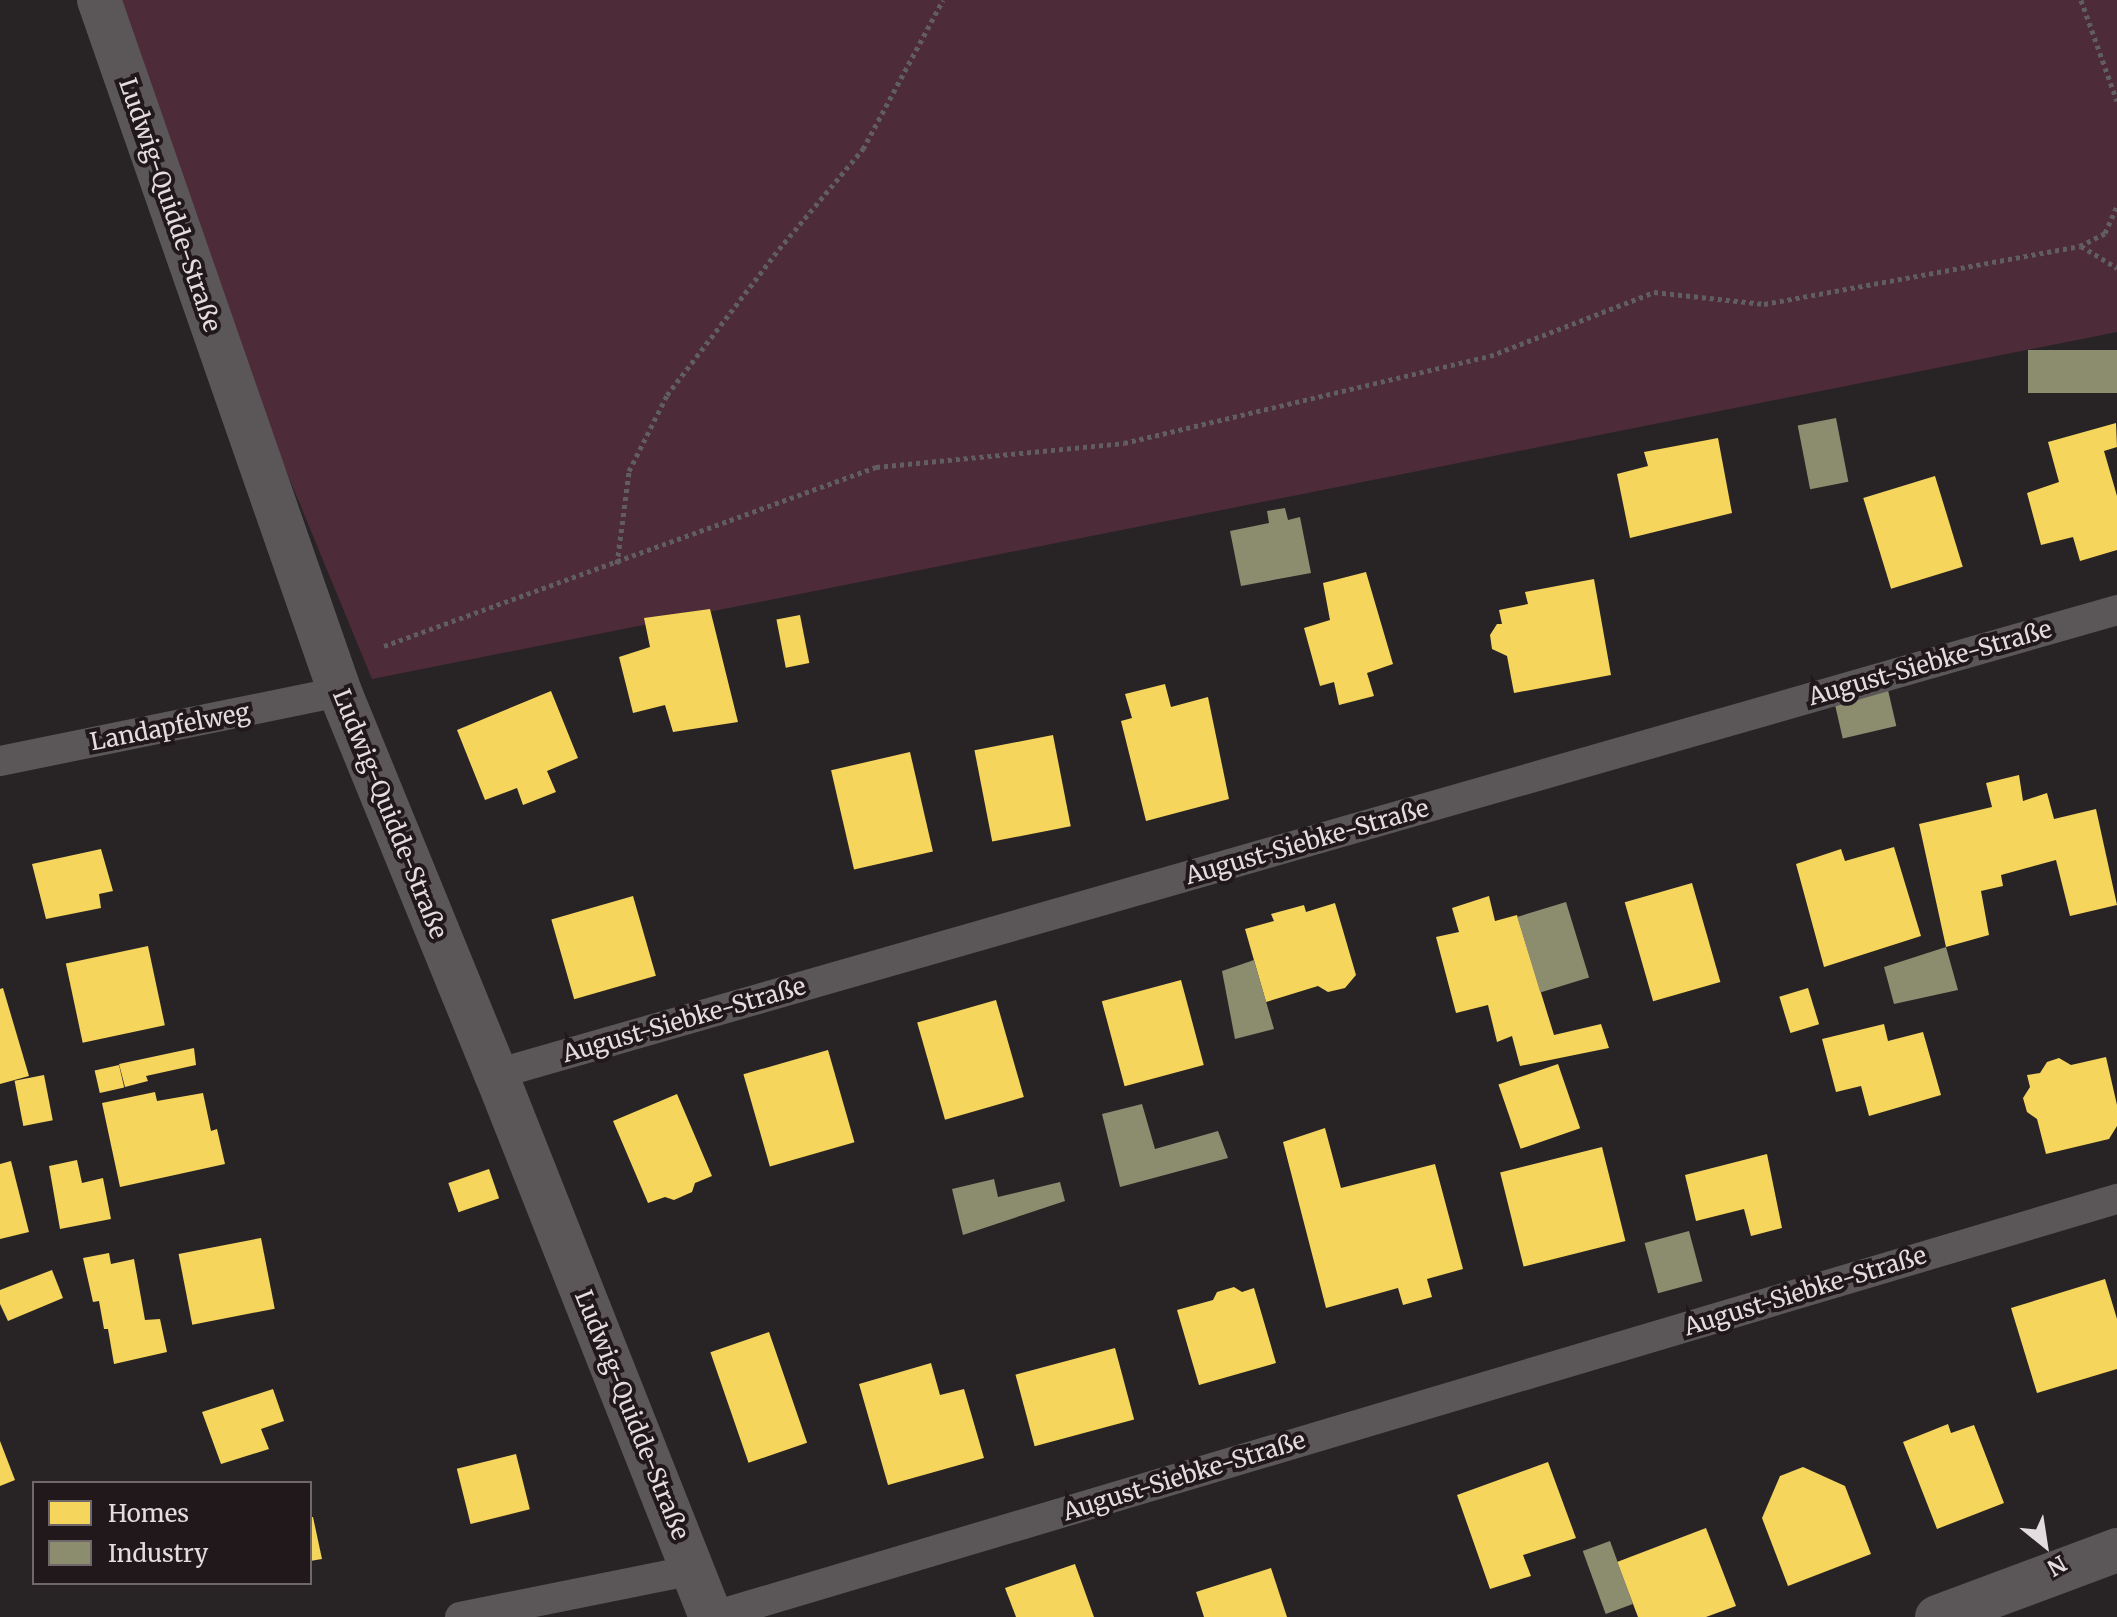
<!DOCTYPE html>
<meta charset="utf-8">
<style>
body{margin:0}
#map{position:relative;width:2117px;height:1617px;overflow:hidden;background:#282426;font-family:Merriweather,serif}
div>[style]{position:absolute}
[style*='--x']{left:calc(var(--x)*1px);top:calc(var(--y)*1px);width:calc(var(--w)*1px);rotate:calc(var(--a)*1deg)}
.green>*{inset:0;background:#4d2b38}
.homes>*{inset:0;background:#f6d55c;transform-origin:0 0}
.industry>*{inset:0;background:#8c8c6e;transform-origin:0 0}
.path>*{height:5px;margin-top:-2.5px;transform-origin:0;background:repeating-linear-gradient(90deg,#615e5f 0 4px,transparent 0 8px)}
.lane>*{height:30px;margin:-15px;padding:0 15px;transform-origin:15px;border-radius:15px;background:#5b5758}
.street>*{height:44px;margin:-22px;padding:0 22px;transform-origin:22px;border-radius:22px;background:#5b5758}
span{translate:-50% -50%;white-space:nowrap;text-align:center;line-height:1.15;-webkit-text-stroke:8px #21181b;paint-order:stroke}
.street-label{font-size:24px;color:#e3dddf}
.legend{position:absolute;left:32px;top:1481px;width:280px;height:104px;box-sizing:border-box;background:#21181b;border:2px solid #6f6769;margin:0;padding:10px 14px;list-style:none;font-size:24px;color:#e3dddf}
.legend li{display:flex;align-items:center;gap:16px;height:40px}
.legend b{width:40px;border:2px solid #6f6769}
.north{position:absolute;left:2005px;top:1505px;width:80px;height:80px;-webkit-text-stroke:6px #21181b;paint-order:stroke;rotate:150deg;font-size:22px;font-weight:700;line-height:32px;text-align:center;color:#e3dddf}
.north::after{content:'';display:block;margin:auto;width:28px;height:36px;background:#e3dddf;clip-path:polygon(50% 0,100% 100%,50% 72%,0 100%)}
</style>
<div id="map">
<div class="green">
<i style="clip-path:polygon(108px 0,2117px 0,2117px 332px,372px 679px,264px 417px)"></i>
</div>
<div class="homes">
<i style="clip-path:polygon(2116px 423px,2117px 447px,2104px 451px,2117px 496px,2117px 550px,2080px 561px,2073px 537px,2041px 545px,2027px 493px,2059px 482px,2048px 442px)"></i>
<i style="clip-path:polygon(1718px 438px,1732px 513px,1630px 538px,1617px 474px,1648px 466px,1644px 452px)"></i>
<i style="left:1935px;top:476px;width:95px;height:75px;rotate:73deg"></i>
<i style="clip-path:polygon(1366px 572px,1393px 664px,1367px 673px,1374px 696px,1339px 705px,1334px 682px,1320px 686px,1304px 628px,1330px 620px,1323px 583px)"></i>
<i style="clip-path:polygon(1594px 579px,1611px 675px,1514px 693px,1507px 656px,1492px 649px,1490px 635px,1497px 624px,1502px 624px,1499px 610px,1528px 604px,1525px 592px)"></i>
<i style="clip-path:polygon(710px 609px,738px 722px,673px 732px,665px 705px,633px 713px,619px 657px,650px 647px,644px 618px)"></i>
<i style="left:800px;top:615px;width:49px;height:24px;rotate:79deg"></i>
<i style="clip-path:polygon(1165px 684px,1171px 707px,1208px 697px,1229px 799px,1146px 821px,1121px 721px,1132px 718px,1125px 694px)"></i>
<i style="clip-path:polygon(551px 691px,578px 758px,547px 771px,556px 792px,523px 805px,517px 788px,485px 800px,457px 730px)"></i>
<i style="left:1053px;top:735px;width:93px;height:80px;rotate:79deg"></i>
<i style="left:910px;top:752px;width:102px;height:81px;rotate:77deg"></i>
<i style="clip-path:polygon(2019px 775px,2023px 801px,2047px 793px,2054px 819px,2096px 809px,2117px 905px,2070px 916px,2056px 860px,2001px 875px,2003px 886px,1981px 891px,1989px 935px,1946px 947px,1919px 824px,1992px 807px,1986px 783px)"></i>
<i style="clip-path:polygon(1894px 847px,1921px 936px,1824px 967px,1796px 864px,1841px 849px,1845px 861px)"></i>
<i style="clip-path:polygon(101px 849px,113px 891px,99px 894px,101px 908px,46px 919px,32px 864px)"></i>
<i style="left:1692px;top:883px;width:103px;height:70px;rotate:74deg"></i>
<i style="left:633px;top:896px;width:83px;height:85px;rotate:74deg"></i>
<i style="clip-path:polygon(1489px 896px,1495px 921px,1517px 915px,1554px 1035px,1601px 1024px,1609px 1048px,1520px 1066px,1512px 1036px,1497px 1042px,1488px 1005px,1456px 1013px,1436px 937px,1459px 932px,1452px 908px)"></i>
<i style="clip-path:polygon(1335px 903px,1356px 975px,1345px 988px,1328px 992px,1318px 986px,1266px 1002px,1245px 929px,1274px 921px,1271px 914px,1304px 905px,1306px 912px)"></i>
<i style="left:148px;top:946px;width:81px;height:84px;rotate:78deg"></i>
<i style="left:1181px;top:980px;width:88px;height:82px;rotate:75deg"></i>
<i style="clip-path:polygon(3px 988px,29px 1076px,0 1084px,0 989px)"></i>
<i style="left:1808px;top:988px;width:38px;height:30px;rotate:73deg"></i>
<i style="left:996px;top:1000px;width:101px;height:82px;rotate:74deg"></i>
<i style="clip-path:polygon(1884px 1024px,1888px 1041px,1923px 1032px,1941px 1095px,1869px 1116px,1861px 1086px,1836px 1092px,1822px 1039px)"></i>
<i style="clip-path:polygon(194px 1048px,196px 1065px,146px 1076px,148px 1081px,125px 1087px,119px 1064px)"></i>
<i style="left:828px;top:1050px;width:96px;height:88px;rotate:74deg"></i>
<i style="clip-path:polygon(2106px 1057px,2117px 1105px,2117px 1126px,2109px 1139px,2046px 1154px,2037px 1119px,2027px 1112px,2023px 1098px,2030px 1087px,2027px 1075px,2040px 1073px,2047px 1062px,2059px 1058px,2071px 1065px)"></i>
<i style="left:1558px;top:1064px;width:68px;height:63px;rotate:71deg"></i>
<i style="left:119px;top:1065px;width:23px;height:25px;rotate:77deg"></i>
<i style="left:44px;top:1075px;width:46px;height:30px;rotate:79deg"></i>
<i style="clip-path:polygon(155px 1092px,157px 1101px,203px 1093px,211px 1131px,217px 1129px,225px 1164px,120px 1187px,102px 1103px)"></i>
<i style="clip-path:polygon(677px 1094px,712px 1176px,695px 1183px,692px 1192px,674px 1200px,665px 1197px,648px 1203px,613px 1121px)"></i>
<i style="clip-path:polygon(1325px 1128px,1341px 1188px,1435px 1164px,1463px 1269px,1427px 1279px,1432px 1297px,1403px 1305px,1398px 1288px,1326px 1308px,1283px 1142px)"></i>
<i style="left:1602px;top:1147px;width:97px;height:105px;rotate:76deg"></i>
<i style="clip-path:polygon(1767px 1154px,1782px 1228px,1751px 1236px,1744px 1209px,1696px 1221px,1685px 1175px)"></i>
<i style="clip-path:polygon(77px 1160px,82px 1183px,103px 1178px,111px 1219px,60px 1229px,49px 1166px)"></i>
<i style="clip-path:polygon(11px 1161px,29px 1232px,0 1239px,0 1164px)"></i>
<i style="left:489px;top:1169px;width:31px;height:43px;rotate:71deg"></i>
<i style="left:261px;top:1238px;width:72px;height:84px;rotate:79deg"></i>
<i style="clip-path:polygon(109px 1253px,111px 1264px,134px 1259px,145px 1320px,160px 1319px,167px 1352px,114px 1364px,108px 1329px,104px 1329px,99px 1301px,93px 1302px,83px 1258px)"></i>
<i style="clip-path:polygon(52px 1270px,63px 1298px,8px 1321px,0 1304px,0 1290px)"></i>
<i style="clip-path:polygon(2105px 1279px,2117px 1319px,2117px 1369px,2037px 1393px,2011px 1308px)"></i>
<i style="clip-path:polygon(1234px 1287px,1242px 1292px,1254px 1288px,1276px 1363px,1199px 1385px,1177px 1310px,1213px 1300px,1217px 1292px)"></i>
<i style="left:769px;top:1332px;width:117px;height:62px;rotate:71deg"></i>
<i style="left:1115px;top:1348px;width:74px;height:103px;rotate:75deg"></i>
<i style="clip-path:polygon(931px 1363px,940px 1395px,964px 1389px,984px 1458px,888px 1485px,859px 1384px)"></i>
<i style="clip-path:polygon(273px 1389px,284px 1421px,261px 1429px,269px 1449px,221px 1464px,202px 1412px)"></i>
<i style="clip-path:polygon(1948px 1424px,1951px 1433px,1974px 1425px,2004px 1503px,1937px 1529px,1903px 1442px)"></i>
<i style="clip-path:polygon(0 1441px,15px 1480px,0 1486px)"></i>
<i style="left:516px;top:1454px;width:57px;height:61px;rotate:76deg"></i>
<i style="clip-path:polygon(1548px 1462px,1576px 1538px,1523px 1555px,1531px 1576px,1490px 1589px,1457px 1495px)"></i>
<i style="clip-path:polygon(1803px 1467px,1845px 1486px,1871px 1554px,1788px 1586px,1762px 1518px,1780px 1476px)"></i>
<i style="clip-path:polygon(310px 1517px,313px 1517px,322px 1559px,310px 1561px)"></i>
<i style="clip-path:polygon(1706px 1528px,1736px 1606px,1706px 1617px,1638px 1617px,1617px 1562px)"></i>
<i style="clip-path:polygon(1075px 1564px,1094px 1617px,1016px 1617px,1005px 1588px)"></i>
<i style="clip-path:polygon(1271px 1568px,1287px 1617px,1204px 1617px,1196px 1592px)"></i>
</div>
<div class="industry">
<i style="left:2117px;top:350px;width:43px;height:89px;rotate:90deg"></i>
<i style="left:1836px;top:418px;width:65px;height:39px;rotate:79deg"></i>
<i style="clip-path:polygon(1285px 508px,1288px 520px,1300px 517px,1311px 573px,1241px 586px,1230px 531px,1269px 523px,1267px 511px)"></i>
<i style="left:1888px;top:690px;width:37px;height:55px;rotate:77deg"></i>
<i style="left:1566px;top:902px;width:79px;height:51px;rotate:73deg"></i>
<i style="clip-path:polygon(1946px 947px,1958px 990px,1894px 1004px,1884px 967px)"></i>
<i style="clip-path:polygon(1254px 960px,1274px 1029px,1235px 1039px,1222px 971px)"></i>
<i style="clip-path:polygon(1142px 1104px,1155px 1149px,1218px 1131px,1228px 1158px,1120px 1187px,1102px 1114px)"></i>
<i style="clip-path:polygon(994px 1179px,998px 1197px,1060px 1182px,1065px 1201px,963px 1235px,952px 1189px)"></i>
<i style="left:1689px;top:1231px;width:52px;height:46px;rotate:75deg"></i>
<i style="left:1610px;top:1541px;width:67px;height:29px;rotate:70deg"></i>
</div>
<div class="path">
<i style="--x:2081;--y:0;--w:107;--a:70.4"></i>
<i style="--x:2081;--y:246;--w:42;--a:31.4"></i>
<i style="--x:617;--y:564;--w:94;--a:-82.6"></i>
<i style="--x:629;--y:471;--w:85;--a:-63.4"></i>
<i style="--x:667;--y:395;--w:184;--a:-52.5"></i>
<i style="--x:779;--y:249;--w:131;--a:-50"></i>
<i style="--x:863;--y:149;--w:169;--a:-61.8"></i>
<i style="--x:384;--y:646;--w:524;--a:-19.99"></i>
<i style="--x:876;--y:467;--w:249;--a:-5.5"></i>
<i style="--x:1124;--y:443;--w:376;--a:-13.4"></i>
<i style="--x:1490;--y:356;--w:176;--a:-21.3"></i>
<i style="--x:1654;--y:292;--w:111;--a:6.2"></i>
<i style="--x:1764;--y:304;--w:321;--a:-10.4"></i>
<i style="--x:2080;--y:246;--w:28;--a:-27"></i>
<i style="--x:2105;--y:233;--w:30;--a:-66"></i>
</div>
<div class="lane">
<i style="--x:0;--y:761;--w:347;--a:-11.5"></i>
<i style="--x:496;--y:1074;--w:1686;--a:-15.97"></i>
<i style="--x:460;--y:1617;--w:238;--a:-11.4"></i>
<i style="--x:711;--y:1617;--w:1467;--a:-16.56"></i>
</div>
<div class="street">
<i style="--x:99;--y:0;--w:733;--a:70.8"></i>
<i style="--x:340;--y:692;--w:413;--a:67.8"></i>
<i style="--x:496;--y:1074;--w:584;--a:68.4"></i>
<i style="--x:1937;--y:1617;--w:192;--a:-20.4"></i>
</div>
<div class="street-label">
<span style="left:170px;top:205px;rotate:71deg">Ludwig-Quidde-Straße</span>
<span style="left:1930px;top:663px;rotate:-16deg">August-Siebke-Straße</span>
<span style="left:170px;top:727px;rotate:-11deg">Landapfelweg</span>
<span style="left:390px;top:814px;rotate:68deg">Ludwig-Quidde-Straße</span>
<span style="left:1307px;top:842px;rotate:-16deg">August-Siebke-Straße</span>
<span style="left:684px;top:1020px;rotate:-16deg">August-Siebke-Straße</span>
<span style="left:1805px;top:1291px;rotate:-17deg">August-Siebke-Straße</span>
<span style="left:632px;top:1415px;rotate:68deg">Ludwig-Quidde-Straße</span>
<span style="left:1184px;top:1476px;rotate:-17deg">August-Siebke-Straße</span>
</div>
<ul class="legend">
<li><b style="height:22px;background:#f6d55c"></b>Homes</li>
<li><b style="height:22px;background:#8c8c6e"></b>Industry</li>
</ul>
<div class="north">N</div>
</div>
